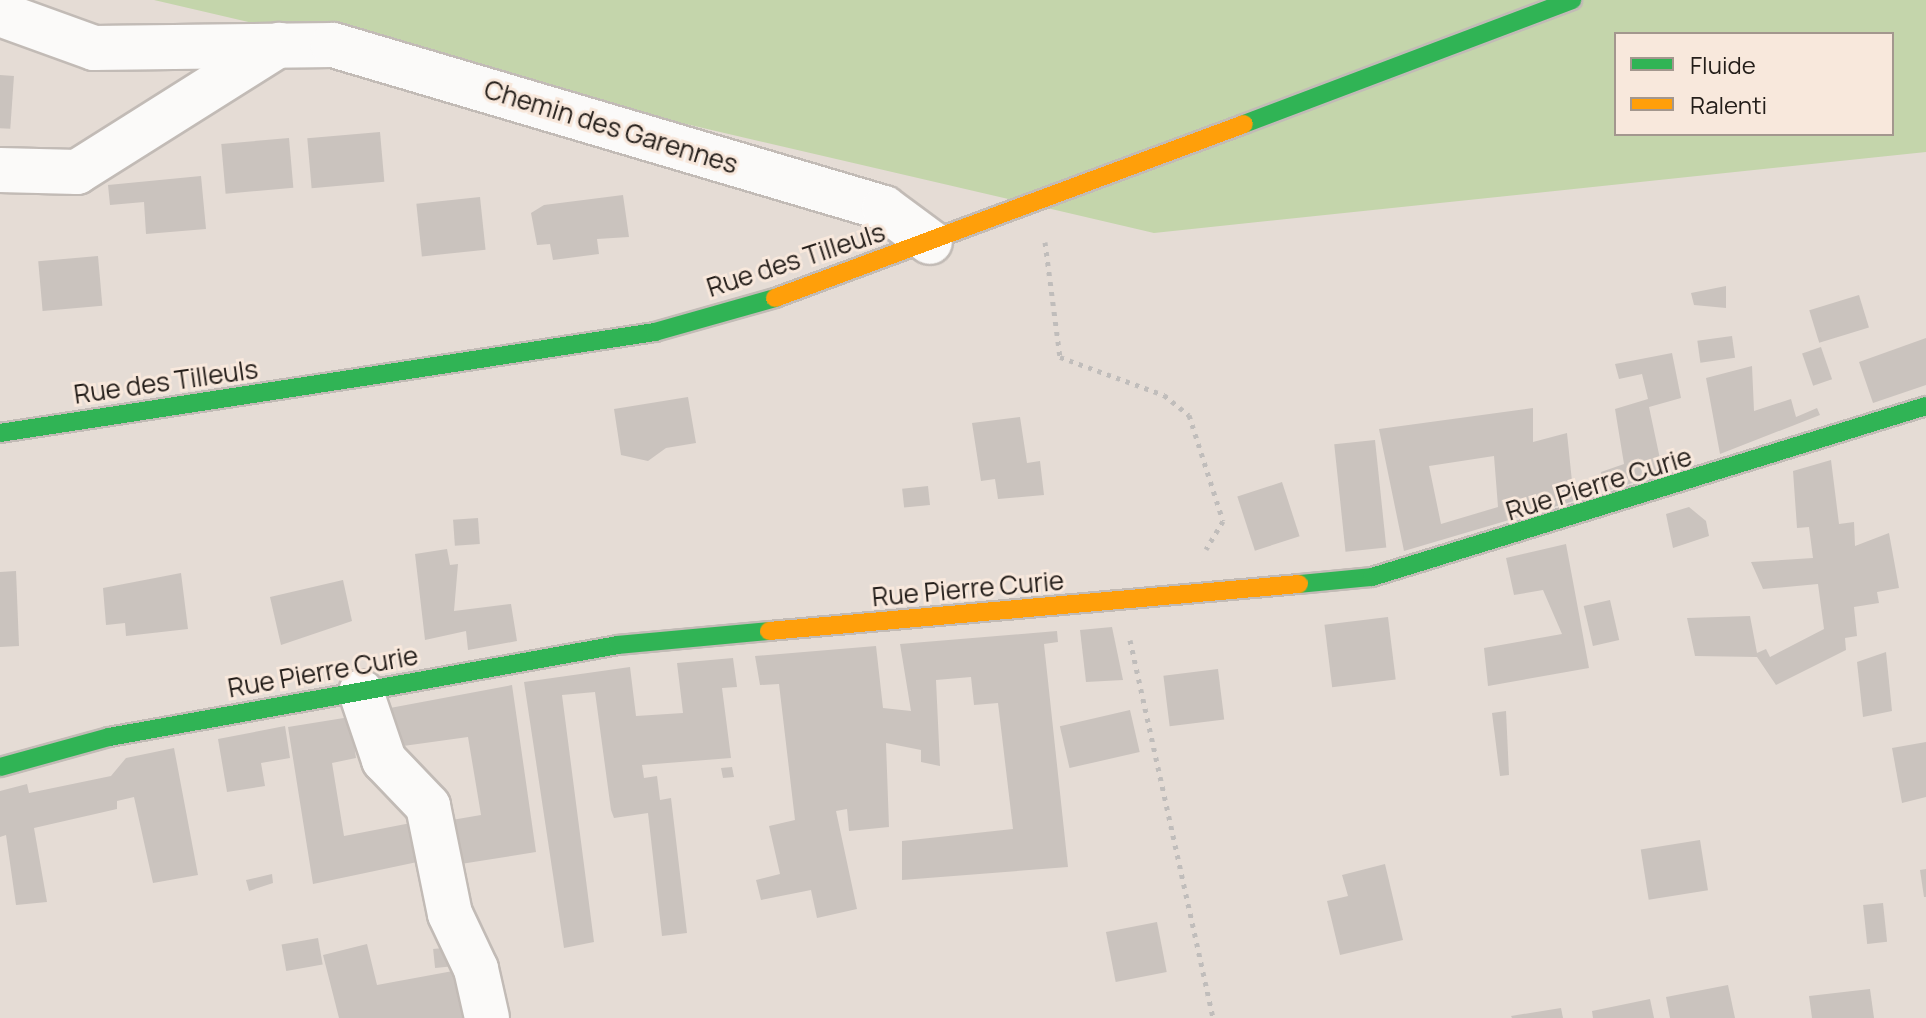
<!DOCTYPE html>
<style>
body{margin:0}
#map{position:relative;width:1926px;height:1018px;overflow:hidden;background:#e5dcd5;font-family:Manrope,sans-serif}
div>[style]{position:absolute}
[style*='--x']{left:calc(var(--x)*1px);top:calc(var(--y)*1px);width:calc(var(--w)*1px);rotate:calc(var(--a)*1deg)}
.green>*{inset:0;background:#c4d5ab}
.building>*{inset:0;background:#cac3be;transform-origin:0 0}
.path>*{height:5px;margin-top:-2.5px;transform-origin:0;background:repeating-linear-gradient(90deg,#c0bdbb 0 4px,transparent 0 10px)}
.roads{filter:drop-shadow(2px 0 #c2bbb6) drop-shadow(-2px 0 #c2bbb6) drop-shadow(0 2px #c2bbb6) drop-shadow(0 -2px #c2bbb6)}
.street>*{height:44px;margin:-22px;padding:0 22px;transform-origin:22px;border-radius:22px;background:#fbfaf9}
.fast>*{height:18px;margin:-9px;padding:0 9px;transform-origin:9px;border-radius:9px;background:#30b455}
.slow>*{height:18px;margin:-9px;padding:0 9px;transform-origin:9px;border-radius:9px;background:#ff9f0a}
span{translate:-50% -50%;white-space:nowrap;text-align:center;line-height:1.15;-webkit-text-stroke:6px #f8e8dc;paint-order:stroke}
.street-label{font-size:26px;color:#231d19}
.legend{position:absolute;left:1614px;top:32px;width:280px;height:104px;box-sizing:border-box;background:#f8e8dc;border:2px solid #a3978e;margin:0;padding:10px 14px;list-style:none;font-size:24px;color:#231d19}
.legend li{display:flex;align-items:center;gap:16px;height:40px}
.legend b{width:40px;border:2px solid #a3978e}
</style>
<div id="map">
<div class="green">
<i style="clip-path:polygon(evenodd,154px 0,1926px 0,1926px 152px,1154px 233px,154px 0,1616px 34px,1892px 34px,1892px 134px,1616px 134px,1616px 34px)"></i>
</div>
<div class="building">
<i style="left:0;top:75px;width:14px;height:53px;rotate:4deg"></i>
<i style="left:380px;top:132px;width:50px;height:73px;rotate:85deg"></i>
<i style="left:289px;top:138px;width:50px;height:68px;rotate:85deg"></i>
<i style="clip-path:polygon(201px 176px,206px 229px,146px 234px,144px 202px,110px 205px,108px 185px)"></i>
<i style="clip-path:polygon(623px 195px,629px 237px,597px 239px,599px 254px,553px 260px,550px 244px,537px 245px,531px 213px,544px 205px)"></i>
<i style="left:480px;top:197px;width:53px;height:64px;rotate:84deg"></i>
<i style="left:98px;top:256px;width:50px;height:60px;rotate:85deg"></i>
<i style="clip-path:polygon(1726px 286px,1726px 308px,1694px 305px,1691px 293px)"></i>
<i style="left:1859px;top:295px;width:34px;height:52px;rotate:73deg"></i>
<i style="left:1732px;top:336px;width:22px;height:35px;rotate:82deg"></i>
<i style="clip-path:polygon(1926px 338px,1926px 385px,1873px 403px,1859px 362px)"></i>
<i style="left:1821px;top:347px;width:34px;height:20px;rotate:71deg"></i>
<i style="clip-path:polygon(1672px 353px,1681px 398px,1649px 407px,1663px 473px,1604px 492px,1601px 472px,1624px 464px,1615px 409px,1648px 399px,1642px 374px,1619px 379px,1615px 364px)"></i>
<i style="clip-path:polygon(1752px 366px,1754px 411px,1791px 399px,1796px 417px,1817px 408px,1820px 415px,1720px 454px,1706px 378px)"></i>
<i style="clip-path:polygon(688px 397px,696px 443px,666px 448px,648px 461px,621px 455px,614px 409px)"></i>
<i style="clip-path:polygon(evenodd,1533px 408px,1533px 442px,1567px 433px,1574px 501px,1404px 551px,1379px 429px,1533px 408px,1494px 456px,1498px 507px,1441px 524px,1429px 466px,1494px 456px)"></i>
<i style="clip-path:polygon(1020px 417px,1027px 463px,1040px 461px,1044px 495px,998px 499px,995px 479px,981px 481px,972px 423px)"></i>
<i style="left:1375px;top:440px;width:108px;height:41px;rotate:84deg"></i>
<i style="clip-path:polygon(1831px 460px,1839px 524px,1854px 522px,1855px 546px,1889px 533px,1899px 588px,1877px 592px,1879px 603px,1854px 607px,1857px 636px,1845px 638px,1846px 650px,1776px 685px,1757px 657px,1695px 656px,1687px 618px,1750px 616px,1757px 653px,1766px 649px,1770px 657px,1824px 629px,1818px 584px,1763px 589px,1751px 562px,1813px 558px,1809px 527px,1797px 528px,1793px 471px)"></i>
<i style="left:1282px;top:482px;width:57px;height:47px;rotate:72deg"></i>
<i style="left:928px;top:486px;width:19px;height:26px;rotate:84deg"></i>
<i style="clip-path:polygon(1689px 507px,1706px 521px,1709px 536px,1673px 548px,1666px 514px)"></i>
<i style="left:478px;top:518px;width:26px;height:25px;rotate:86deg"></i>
<i style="clip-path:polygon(1566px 544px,1589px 668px,1488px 686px,1484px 648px,1562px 634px,1543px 590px,1514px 595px,1506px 558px)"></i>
<i style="clip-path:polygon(447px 549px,450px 565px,458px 564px,454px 611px,511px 604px,517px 641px,468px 650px,466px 631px,425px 640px,415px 554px)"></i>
<i style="clip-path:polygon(16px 571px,19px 646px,0 647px,0 572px)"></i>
<i style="clip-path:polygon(181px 573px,188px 629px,126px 636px,125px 623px,106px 625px,103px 588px)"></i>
<i style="clip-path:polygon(343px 580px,352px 621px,281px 645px,270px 597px)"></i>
<i style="left:1610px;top:600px;width:41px;height:27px;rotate:77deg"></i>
<i style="left:1388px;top:617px;width:63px;height:64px;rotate:83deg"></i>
<i style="clip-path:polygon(1112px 627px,1123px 680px,1086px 682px,1080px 630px)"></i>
<i style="clip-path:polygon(1057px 631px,1058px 642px,1044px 644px,1068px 867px,902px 880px,902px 841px,1013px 829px,998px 703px,974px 705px,971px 677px,936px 680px,940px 766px,921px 762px,921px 750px,886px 743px,889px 827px,849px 831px,847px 809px,836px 811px,857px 909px,817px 918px,811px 890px,761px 900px,756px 880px,780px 874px,769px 826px,795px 820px,779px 684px,760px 685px,755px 656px,876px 646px,883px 708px,911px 711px,900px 644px)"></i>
<i style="clip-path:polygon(1886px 652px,1892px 711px,1863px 717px,1857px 662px)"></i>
<i style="clip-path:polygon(733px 658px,737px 687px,722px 688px,731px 758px,642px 765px,644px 778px,657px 776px,660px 800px,671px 798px,687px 933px,662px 936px,648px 813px,614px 818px,611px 810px,595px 692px,562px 695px,594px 942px,564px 948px,524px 682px,630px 667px,636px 716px,683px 713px,677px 663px)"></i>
<i style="left:1218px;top:669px;width:51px;height:55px;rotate:83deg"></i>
<i style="clip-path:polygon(512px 685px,536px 852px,448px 866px,440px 822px,481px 815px,468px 737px,396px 747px,390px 708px)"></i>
<i style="left:1130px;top:710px;width:43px;height:72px;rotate:77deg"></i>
<i style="clip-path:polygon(1506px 711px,1509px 775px,1500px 776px,1492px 713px)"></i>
<i style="clip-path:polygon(350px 717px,356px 758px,332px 763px,344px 836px,416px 822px,422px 861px,313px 884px,288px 727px)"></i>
<i style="clip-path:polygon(285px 726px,290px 758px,261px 763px,265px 786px,227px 792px,218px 739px)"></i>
<i style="clip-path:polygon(1926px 742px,1926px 797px,1902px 803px,1892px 748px)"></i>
<i style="clip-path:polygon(174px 748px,198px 875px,153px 883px,134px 797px,117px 801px,117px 809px,34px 828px,47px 902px,16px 905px,6px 835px,0 837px,0 791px,27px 784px,29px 793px,111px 776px,126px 758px)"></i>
<i style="clip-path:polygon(732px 767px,734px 777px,723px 778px,721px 768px)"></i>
<i style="left:1700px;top:840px;width:51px;height:60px;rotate:81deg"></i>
<i style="clip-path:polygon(1385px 864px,1403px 940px,1340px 955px,1327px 901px,1348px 896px,1342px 875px)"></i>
<i style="clip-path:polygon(1926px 869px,1926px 897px,1924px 897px,1920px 870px)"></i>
<i style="clip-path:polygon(272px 874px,273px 883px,249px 891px,246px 880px)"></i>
<i style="left:1883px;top:903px;width:39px;height:20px;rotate:84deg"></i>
<i style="left:1157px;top:922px;width:51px;height:52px;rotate:79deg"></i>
<i style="left:318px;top:938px;width:27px;height:37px;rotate:80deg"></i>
<i style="clip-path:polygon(367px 944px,377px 985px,453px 971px,466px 1018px,339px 1018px,323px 955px)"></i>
<i style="left:453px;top:947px;width:19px;height:20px;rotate:84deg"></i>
<i style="clip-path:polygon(1728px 985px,1735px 1018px,1670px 1018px,1666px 997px)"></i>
<i style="clip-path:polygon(1870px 989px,1874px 1018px,1812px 1018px,1809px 996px)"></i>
<i style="clip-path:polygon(1650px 999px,1654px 1018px,1593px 1018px,1592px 1011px)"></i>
<i style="clip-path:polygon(1561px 1008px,1563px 1018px,1512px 1018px,1511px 1016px)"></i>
</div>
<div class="path">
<i style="--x:1045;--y:242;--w:116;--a:82.6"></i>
<i style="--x:1060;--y:357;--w:111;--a:20.1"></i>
<i style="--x:1164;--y:395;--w:32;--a:39"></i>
<i style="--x:1189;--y:415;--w:111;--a:72.2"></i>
<i style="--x:1223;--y:521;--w:33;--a:121"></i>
<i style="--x:1130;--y:640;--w:387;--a:77.6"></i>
</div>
<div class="roads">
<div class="street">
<i style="--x:0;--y:14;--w:100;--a:19.9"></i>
<i style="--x:94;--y:48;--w:239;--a:-0.7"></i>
<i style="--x:333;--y:45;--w:575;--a:16.48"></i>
<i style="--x:884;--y:208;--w:57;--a:36.5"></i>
<i style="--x:0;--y:170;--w:77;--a:1.5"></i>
<i style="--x:77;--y:172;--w:239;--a:-32.2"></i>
<i style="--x:361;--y:692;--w:72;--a:71.3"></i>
<i style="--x:384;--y:760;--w:64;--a:46.3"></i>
<i style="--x:428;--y:806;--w:110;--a:78.5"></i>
<i style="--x:450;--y:914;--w:61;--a:64.7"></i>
<i style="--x:476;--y:969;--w:50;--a:77.3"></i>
</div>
<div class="fast">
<i style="--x:1244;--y:124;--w:351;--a:-20.7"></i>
<i style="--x:0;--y:433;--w:663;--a:-8.77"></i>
<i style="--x:655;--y:332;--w:125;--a:-15.8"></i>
<i style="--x:1299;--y:584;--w:73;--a:-5.5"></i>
<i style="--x:1372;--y:577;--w:580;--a:-17.15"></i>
<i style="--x:0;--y:767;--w:113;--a:-15.4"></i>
<i style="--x:109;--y:737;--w:517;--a:-10.25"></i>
<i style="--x:618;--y:645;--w:152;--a:-5.3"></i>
</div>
<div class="slow">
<i style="--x:775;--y:298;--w:500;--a:-20.35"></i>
<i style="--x:769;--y:631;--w:532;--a:-5.07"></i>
</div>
</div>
<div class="street-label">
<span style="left:611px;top:127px;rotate:17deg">Chemin des Garennes</span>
<span style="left:796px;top:260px;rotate:-18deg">Rue des Tilleuls</span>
<span style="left:166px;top:382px;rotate:-8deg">Rue des Tilleuls</span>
<span style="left:1599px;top:484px;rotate:-17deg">Rue Pierre Curie</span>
<span style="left:968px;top:589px;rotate:-5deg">Rue Pierre Curie</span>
<span style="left:323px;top:672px;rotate:-10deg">Rue Pierre Curie</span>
</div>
<ul class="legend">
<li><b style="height:10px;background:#30b455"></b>Fluide</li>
<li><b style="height:10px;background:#ff9f0a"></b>Ralenti</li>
</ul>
</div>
